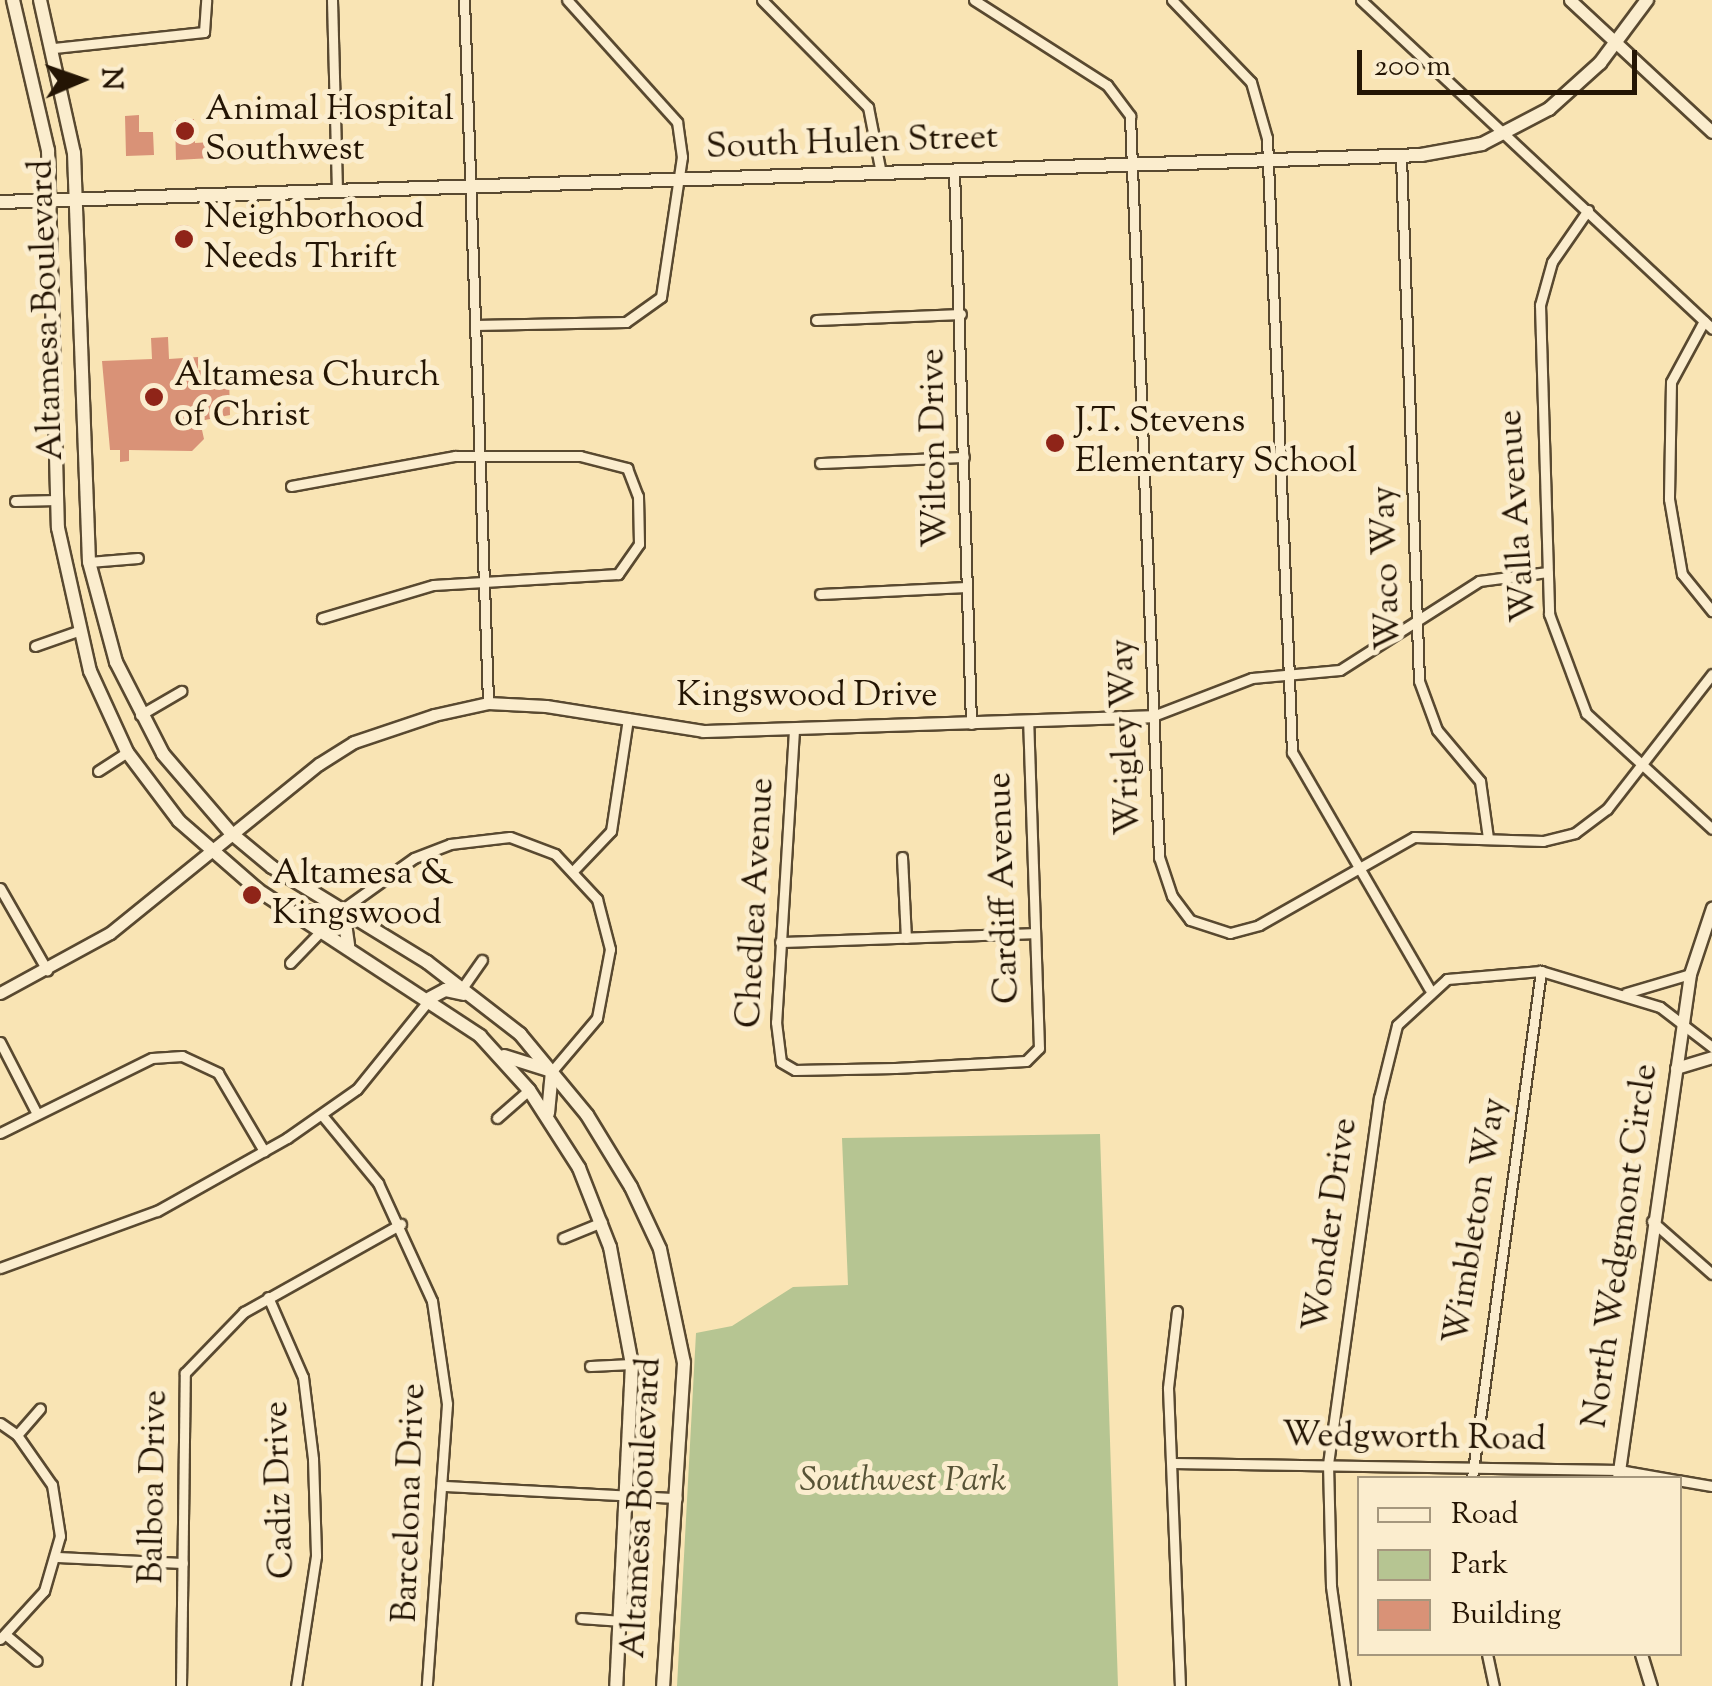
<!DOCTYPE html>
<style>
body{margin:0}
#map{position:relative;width:1712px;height:1686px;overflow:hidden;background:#f9e4b4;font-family:"Sorts Mill Goudy",serif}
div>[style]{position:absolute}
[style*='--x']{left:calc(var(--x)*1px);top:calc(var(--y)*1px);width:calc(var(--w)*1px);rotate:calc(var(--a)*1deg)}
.green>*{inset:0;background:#b6c592}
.building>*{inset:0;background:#d99277}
.round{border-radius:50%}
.roads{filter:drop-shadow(2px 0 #594930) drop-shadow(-2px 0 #594930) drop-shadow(0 2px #594930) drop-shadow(0 -2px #594930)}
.minor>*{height:9px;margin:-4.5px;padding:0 4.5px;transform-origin:4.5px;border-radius:4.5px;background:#fbedce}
.tertiary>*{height:11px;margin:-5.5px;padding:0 5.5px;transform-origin:5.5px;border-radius:5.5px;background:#fbedce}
.secondary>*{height:12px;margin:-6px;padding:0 6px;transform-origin:6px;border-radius:6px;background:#fbedce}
.dots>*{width:28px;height:28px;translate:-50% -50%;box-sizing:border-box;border:5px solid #fbedce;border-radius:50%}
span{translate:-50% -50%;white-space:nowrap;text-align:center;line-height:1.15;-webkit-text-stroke:10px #fbedce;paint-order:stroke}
.poi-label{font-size:35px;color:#241504}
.left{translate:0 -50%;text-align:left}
.street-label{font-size:35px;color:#241504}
.park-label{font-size:35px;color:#575336;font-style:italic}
.legend{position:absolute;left:1357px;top:1476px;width:325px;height:180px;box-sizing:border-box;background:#fbedce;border:2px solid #a5977d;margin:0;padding:12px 18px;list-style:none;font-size:30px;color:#241504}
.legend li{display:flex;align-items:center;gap:20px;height:50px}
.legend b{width:50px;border:2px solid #a5977d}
.north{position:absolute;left:30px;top:30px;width:100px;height:100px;-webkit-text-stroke:8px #fbedce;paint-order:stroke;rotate:88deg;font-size:28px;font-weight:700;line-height:40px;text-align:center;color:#241504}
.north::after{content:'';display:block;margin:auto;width:35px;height:45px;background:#241504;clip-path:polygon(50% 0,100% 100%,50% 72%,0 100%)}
.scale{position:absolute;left:1357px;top:50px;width:280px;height:45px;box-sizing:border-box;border:5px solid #241504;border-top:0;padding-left:12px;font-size:30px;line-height:35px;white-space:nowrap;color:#241504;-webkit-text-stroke:8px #fbedce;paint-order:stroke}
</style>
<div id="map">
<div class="green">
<i style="clip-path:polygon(1100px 1134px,1118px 1686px,677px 1686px,696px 1333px,732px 1326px,793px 1287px,848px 1285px,842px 1138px)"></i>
</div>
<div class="building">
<i style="clip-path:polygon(139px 115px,139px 132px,153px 132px,154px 155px,126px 156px,125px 116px)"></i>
<i style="clip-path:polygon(194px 119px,195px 143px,212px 142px,212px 158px,176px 160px,175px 120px)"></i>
<i class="round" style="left:171px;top:225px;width:26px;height:26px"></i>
<i style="clip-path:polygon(168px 337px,169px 359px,198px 357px,198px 370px,229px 374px,230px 415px,200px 421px,204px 439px,192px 451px,129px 450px,129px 461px,120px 462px,120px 450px,110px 450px,102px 361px,152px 359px,151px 338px)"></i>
</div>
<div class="roads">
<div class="minor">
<i style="--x:332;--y:0;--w:190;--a:88.5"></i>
<i style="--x:464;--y:0;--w:703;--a:88.04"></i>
<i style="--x:762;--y:0;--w:151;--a:45.3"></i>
<i style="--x:868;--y:107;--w:67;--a:78.9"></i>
<i style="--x:974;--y:0;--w:158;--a:32.6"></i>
<i style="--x:1107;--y:85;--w:39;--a:53"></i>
<i style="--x:1130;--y:116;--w:742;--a:87.76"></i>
<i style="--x:1159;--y:857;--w:41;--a:71.6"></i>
<i style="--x:1172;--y:896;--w:30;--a:53"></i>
<i style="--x:1190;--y:920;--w:42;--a:18"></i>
<i style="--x:1230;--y:933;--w:30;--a:-15"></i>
<i style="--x:1259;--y:925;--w:178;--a:-29.6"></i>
<i style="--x:1414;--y:837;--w:129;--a:1.8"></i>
<i style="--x:1543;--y:841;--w:33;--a:-14"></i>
<i style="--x:1575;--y:833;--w:40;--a:-37"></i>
<i style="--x:1607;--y:809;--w:171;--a:-52.1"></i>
<i style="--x:1172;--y:0;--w:114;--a:46.1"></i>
<i style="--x:1251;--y:82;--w:58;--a:74.1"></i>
<i style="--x:1267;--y:138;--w:615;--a:87.67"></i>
<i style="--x:1292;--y:752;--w:273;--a:59.9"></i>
<i style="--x:1361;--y:0;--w:481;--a:43.1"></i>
<i style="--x:54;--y:48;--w:151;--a:-6.1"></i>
<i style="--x:204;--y:32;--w:32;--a:-86"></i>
<i style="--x:1401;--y:156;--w:525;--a:88.04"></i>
<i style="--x:1419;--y:681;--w:52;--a:69.8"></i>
<i style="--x:1437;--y:730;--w:67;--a:49.9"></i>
<i style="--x:1480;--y:781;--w:58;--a:82"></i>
<i style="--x:954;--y:170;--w:554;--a:88.24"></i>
<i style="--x:1588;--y:210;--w:63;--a:124.7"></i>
<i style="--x:1552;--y:262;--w:45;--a:105.6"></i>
<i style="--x:1540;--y:305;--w:309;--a:88.3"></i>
<i style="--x:1549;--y:614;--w:106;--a:69.5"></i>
<i style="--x:1586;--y:713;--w:171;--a:42.6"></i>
<i style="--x:816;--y:320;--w:145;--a:-2.4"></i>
<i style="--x:1704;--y:321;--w:69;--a:118.4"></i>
<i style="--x:1671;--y:382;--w:117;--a:91"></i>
<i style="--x:1669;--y:499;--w:76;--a:80.2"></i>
<i style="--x:1682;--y:574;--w:48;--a:51"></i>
<i style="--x:475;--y:325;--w:151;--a:-1.1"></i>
<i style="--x:626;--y:322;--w:43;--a:-35.5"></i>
<i style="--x:661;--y:297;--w:142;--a:-81.5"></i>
<i style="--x:682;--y:157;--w:35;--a:-98"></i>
<i style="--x:677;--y:122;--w:164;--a:-132"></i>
<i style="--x:820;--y:463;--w:144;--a:-2.4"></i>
<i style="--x:291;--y:486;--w:167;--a:-10.4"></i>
<i style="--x:455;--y:456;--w:125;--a:0"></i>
<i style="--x:580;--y:456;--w:49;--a:14.3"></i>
<i style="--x:627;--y:468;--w:30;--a:69"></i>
<i style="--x:638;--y:496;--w:48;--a:88.8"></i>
<i style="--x:639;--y:544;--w:37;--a:125"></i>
<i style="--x:618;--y:574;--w:185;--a:176.6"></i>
<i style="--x:433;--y:585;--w:116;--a:163.4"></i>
<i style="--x:15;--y:501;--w:42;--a:-1.4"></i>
<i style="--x:89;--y:562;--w:49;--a:-4.7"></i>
<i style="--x:820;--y:594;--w:147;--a:-2.7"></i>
<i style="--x:35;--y:646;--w:46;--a:-19.2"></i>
<i style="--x:140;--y:715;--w:48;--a:-30.3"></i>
<i style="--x:1153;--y:716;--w:106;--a:-21"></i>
<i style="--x:1252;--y:678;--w:88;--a:-5.2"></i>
<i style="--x:1340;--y:670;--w:165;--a:-32.6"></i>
<i style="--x:1479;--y:581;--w:69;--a:-7.5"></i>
<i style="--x:794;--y:730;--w:293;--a:93.5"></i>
<i style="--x:776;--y:1022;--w:40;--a:82.9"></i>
<i style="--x:781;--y:1062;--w:16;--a:30"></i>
<i style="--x:795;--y:1070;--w:100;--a:-1.1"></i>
<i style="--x:895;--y:1068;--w:131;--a:-3.1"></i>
<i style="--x:1026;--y:1061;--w:18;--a:-45"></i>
<i style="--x:1039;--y:1048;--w:326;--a:-91.9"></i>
<i style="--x:98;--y:771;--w:35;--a:-33"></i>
<i style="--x:902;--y:857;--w:81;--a:87.2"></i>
<i style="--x:573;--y:871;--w:55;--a:-46.5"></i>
<i style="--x:611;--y:831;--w:114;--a:-81.4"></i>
<i style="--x:0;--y:888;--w:95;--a:60.2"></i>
<i style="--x:343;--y:909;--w:87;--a:-35.7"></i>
<i style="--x:414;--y:858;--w:39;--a:-21"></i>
<i style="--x:450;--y:844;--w:60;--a:-6.7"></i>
<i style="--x:510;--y:837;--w:48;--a:20.7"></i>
<i style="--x:555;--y:854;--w:62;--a:47"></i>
<i style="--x:597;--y:899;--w:52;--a:75.4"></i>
<i style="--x:610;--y:949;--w:70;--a:100.7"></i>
<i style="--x:597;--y:1018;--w:70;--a:130.3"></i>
<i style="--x:780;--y:942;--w:254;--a:-2"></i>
<i style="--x:290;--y:963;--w:45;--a:-45.9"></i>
<i style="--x:463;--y:987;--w:33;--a:-55"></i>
<i style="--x:1626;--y:993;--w:67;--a:-16.5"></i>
<i style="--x:0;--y:1042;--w:81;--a:62.8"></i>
<i style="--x:322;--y:1115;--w:88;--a:50.5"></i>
<i style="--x:378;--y:1183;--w:130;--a:65.4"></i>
<i style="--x:432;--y:1301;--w:104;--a:81.7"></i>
<i style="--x:447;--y:1404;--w:283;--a:94.1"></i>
<i style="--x:497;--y:1118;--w:43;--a:-41.2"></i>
<i style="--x:0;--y:1133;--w:169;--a:-26.3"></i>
<i style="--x:152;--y:1058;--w:30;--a:-4"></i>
<i style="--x:182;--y:1056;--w:40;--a:25"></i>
<i style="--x:218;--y:1073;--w:91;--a:59.5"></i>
<i style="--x:1652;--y:1221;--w:80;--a:41.5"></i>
<i style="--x:563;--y:1238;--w:42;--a:-22.3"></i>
<i style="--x:0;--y:1268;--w:167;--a:-20"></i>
<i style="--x:157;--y:1211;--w:149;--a:-29.3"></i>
<i style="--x:287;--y:1138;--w:85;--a:-35"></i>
<i style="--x:357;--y:1089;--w:114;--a:-51"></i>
<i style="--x:268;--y:1297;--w:87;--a:66.4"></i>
<i style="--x:303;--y:1377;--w:83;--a:83"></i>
<i style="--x:313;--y:1459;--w:97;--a:88.2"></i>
<i style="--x:316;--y:1556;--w:132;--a:98.7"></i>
<i style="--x:1177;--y:1311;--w:78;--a:96.7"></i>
<i style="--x:1168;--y:1388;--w:298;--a:87.7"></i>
<i style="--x:590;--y:1366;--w:42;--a:-2.7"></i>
<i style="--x:0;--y:1423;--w:21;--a:35"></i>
<i style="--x:17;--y:1435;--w:35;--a:-49"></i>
<i style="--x:1173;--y:1463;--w:446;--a:0.9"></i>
<i style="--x:1619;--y:1470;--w:94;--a:9.8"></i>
<i style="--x:1472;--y:1478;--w:512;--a:-82.25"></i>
<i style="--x:445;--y:1486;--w:232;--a:3"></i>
<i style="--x:57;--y:1557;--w:126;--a:2.7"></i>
<i style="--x:581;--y:1618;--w:40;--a:4.3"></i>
<i style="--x:6;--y:1635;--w:40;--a:40"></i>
<i style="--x:0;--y:1639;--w:65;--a:-47.5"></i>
<i style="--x:44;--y:1591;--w:57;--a:-73.8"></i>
<i style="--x:60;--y:1536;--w:52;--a:-98.9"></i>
<i style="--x:52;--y:1485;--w:61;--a:-125"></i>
<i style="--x:1487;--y:1654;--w:33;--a:78"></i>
<i style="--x:181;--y:1686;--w:313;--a:-89.3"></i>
<i style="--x:185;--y:1373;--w:85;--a:-46"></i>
<i style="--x:244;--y:1312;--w:180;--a:-29.3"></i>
<i style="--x:1345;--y:1686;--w:101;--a:-98"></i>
<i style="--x:1331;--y:1586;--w:122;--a:-91.4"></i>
<i style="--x:1328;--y:1464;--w:370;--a:-82.1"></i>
<i style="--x:1379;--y:1098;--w:75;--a:-76.1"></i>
<i style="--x:1397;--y:1025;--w:68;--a:-42.6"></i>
<i style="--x:1447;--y:979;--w:94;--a:-4.9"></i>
<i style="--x:1541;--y:971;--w:124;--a:16.8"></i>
<i style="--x:1660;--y:1007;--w:66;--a:37.6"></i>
</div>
<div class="tertiary">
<i style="--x:1570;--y:0;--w:194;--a:42.9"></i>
<i style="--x:0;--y:993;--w:125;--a:-28.6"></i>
<i style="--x:110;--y:933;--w:269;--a:-39"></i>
<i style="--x:319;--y:764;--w:41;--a:-32.2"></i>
<i style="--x:354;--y:742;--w:84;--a:-18.6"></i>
<i style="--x:434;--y:715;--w:55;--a:-12.5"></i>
<i style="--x:488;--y:703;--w:58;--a:3"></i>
<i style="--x:546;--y:706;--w:159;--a:9"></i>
<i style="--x:703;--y:731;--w:450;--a:-1.9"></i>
<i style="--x:1676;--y:1068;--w:38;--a:-17"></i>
<i style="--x:1618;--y:1478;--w:509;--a:-81.87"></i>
<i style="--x:1690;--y:974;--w:70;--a:-71.6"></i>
<i style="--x:1641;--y:1654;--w:34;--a:73"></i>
</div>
<div class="secondary">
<i style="--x:13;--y:0;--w:154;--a:76.9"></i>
<i style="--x:48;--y:150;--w:378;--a:88.5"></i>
<i style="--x:58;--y:528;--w:147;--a:77.4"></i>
<i style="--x:90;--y:671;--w:89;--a:65.4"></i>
<i style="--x:127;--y:752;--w:86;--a:53"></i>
<i style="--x:179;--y:821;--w:105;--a:41.1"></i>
<i style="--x:258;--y:890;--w:266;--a:33.3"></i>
<i style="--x:480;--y:1036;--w:73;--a:47.8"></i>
<i style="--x:529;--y:1090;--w:93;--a:57.3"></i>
<i style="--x:579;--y:1168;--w:85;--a:68.6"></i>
<i style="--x:610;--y:1247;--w:119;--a:79.4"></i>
<i style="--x:632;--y:1364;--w:322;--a:92.8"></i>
<i style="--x:40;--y:0;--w:157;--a:77.5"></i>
<i style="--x:74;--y:153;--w:409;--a:87.9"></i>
<i style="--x:89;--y:562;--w:104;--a:74.9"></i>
<i style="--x:116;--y:662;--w:103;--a:62.9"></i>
<i style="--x:163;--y:754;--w:104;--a:49.3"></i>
<i style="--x:231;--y:833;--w:53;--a:39.7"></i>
<i style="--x:272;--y:867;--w:182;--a:31.5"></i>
<i style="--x:427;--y:962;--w:118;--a:37.7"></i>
<i style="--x:520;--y:1034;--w:105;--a:50.4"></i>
<i style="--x:587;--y:1115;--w:84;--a:58.6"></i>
<i style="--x:631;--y:1187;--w:68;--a:64.9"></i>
<i style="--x:660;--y:1249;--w:116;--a:78.1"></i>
<i style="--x:684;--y:1363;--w:324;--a:93.7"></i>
<i style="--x:0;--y:202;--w:1422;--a:-1.89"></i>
<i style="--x:1421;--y:155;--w:62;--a:-10.2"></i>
<i style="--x:1482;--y:144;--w:76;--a:-27.6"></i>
<i style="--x:1549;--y:109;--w:69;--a:-42"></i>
<i style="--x:1600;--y:63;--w:79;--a:-53.3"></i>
<i style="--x:295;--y:913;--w:48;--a:-4.8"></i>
<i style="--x:343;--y:909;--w:37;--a:82"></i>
<i style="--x:430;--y:998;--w:17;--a:-28"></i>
<i style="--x:445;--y:990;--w:19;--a:12"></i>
<i style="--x:504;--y:1056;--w:50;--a:17.4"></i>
<i style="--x:552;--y:1071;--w:42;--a:95.4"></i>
</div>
</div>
<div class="dots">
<i style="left:185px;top:131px;background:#8f2418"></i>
<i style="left:184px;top:239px;background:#8f2418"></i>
<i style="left:154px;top:397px;background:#8f2418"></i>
<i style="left:1055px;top:443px;background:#8f2418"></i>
<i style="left:252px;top:895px;background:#8f2418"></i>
</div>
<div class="poi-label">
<span class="left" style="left:205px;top:131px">Animal Hospital<br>Southwest</span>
<span class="left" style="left:204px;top:239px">Neighborhood<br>Needs Thrift</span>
<span class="left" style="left:174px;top:397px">Altamesa Church<br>of Christ</span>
<span class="left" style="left:1075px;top:443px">J.T. Stevens<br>Elementary School</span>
<span class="left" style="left:272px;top:895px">Altamesa &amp;<br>Kingswood</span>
</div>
<div class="street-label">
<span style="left:852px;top:144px;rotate:-2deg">South Hulen Street</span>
<span style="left:48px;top:310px;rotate:-92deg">Altamesa Boulevard</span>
<span style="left:936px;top:448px;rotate:-91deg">Wilton Drive</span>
<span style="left:1519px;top:516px;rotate:-94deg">Walla Avenue</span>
<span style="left:1388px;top:568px;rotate:-92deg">Waco Way</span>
<span style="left:807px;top:697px">Kingswood Drive</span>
<span style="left:1127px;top:737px;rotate:-92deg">Wrigley Way</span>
<span style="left:1005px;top:888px;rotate:-92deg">Cardiff Avenue</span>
<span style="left:757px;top:903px;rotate:-87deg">Chedlea Avenue</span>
<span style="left:1477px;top:1221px;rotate:-81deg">Wimbleton Way</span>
<span style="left:1332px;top:1225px;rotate:-82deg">Wonder Drive</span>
<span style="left:1622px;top:1246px;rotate:-82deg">North Wedgmont Circle</span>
<span style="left:1414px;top:1439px;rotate:1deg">Wedgworth Road</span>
<span style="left:155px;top:1487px;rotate:-89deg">Balboa Drive</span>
<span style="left:281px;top:1490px;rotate:-92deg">Cadiz Drive</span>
<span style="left:411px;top:1503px;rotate:-88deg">Barcelona Drive</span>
<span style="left:643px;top:1508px;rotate:-87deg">Altamesa Boulevard</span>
</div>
<div class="park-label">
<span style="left:903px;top:1482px">Southwest Park</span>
</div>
<ul class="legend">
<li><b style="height:12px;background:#fbedce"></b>Road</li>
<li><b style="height:28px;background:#b6c592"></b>Park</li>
<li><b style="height:28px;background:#d99277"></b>Building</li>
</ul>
<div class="north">N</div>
<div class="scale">200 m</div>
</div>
